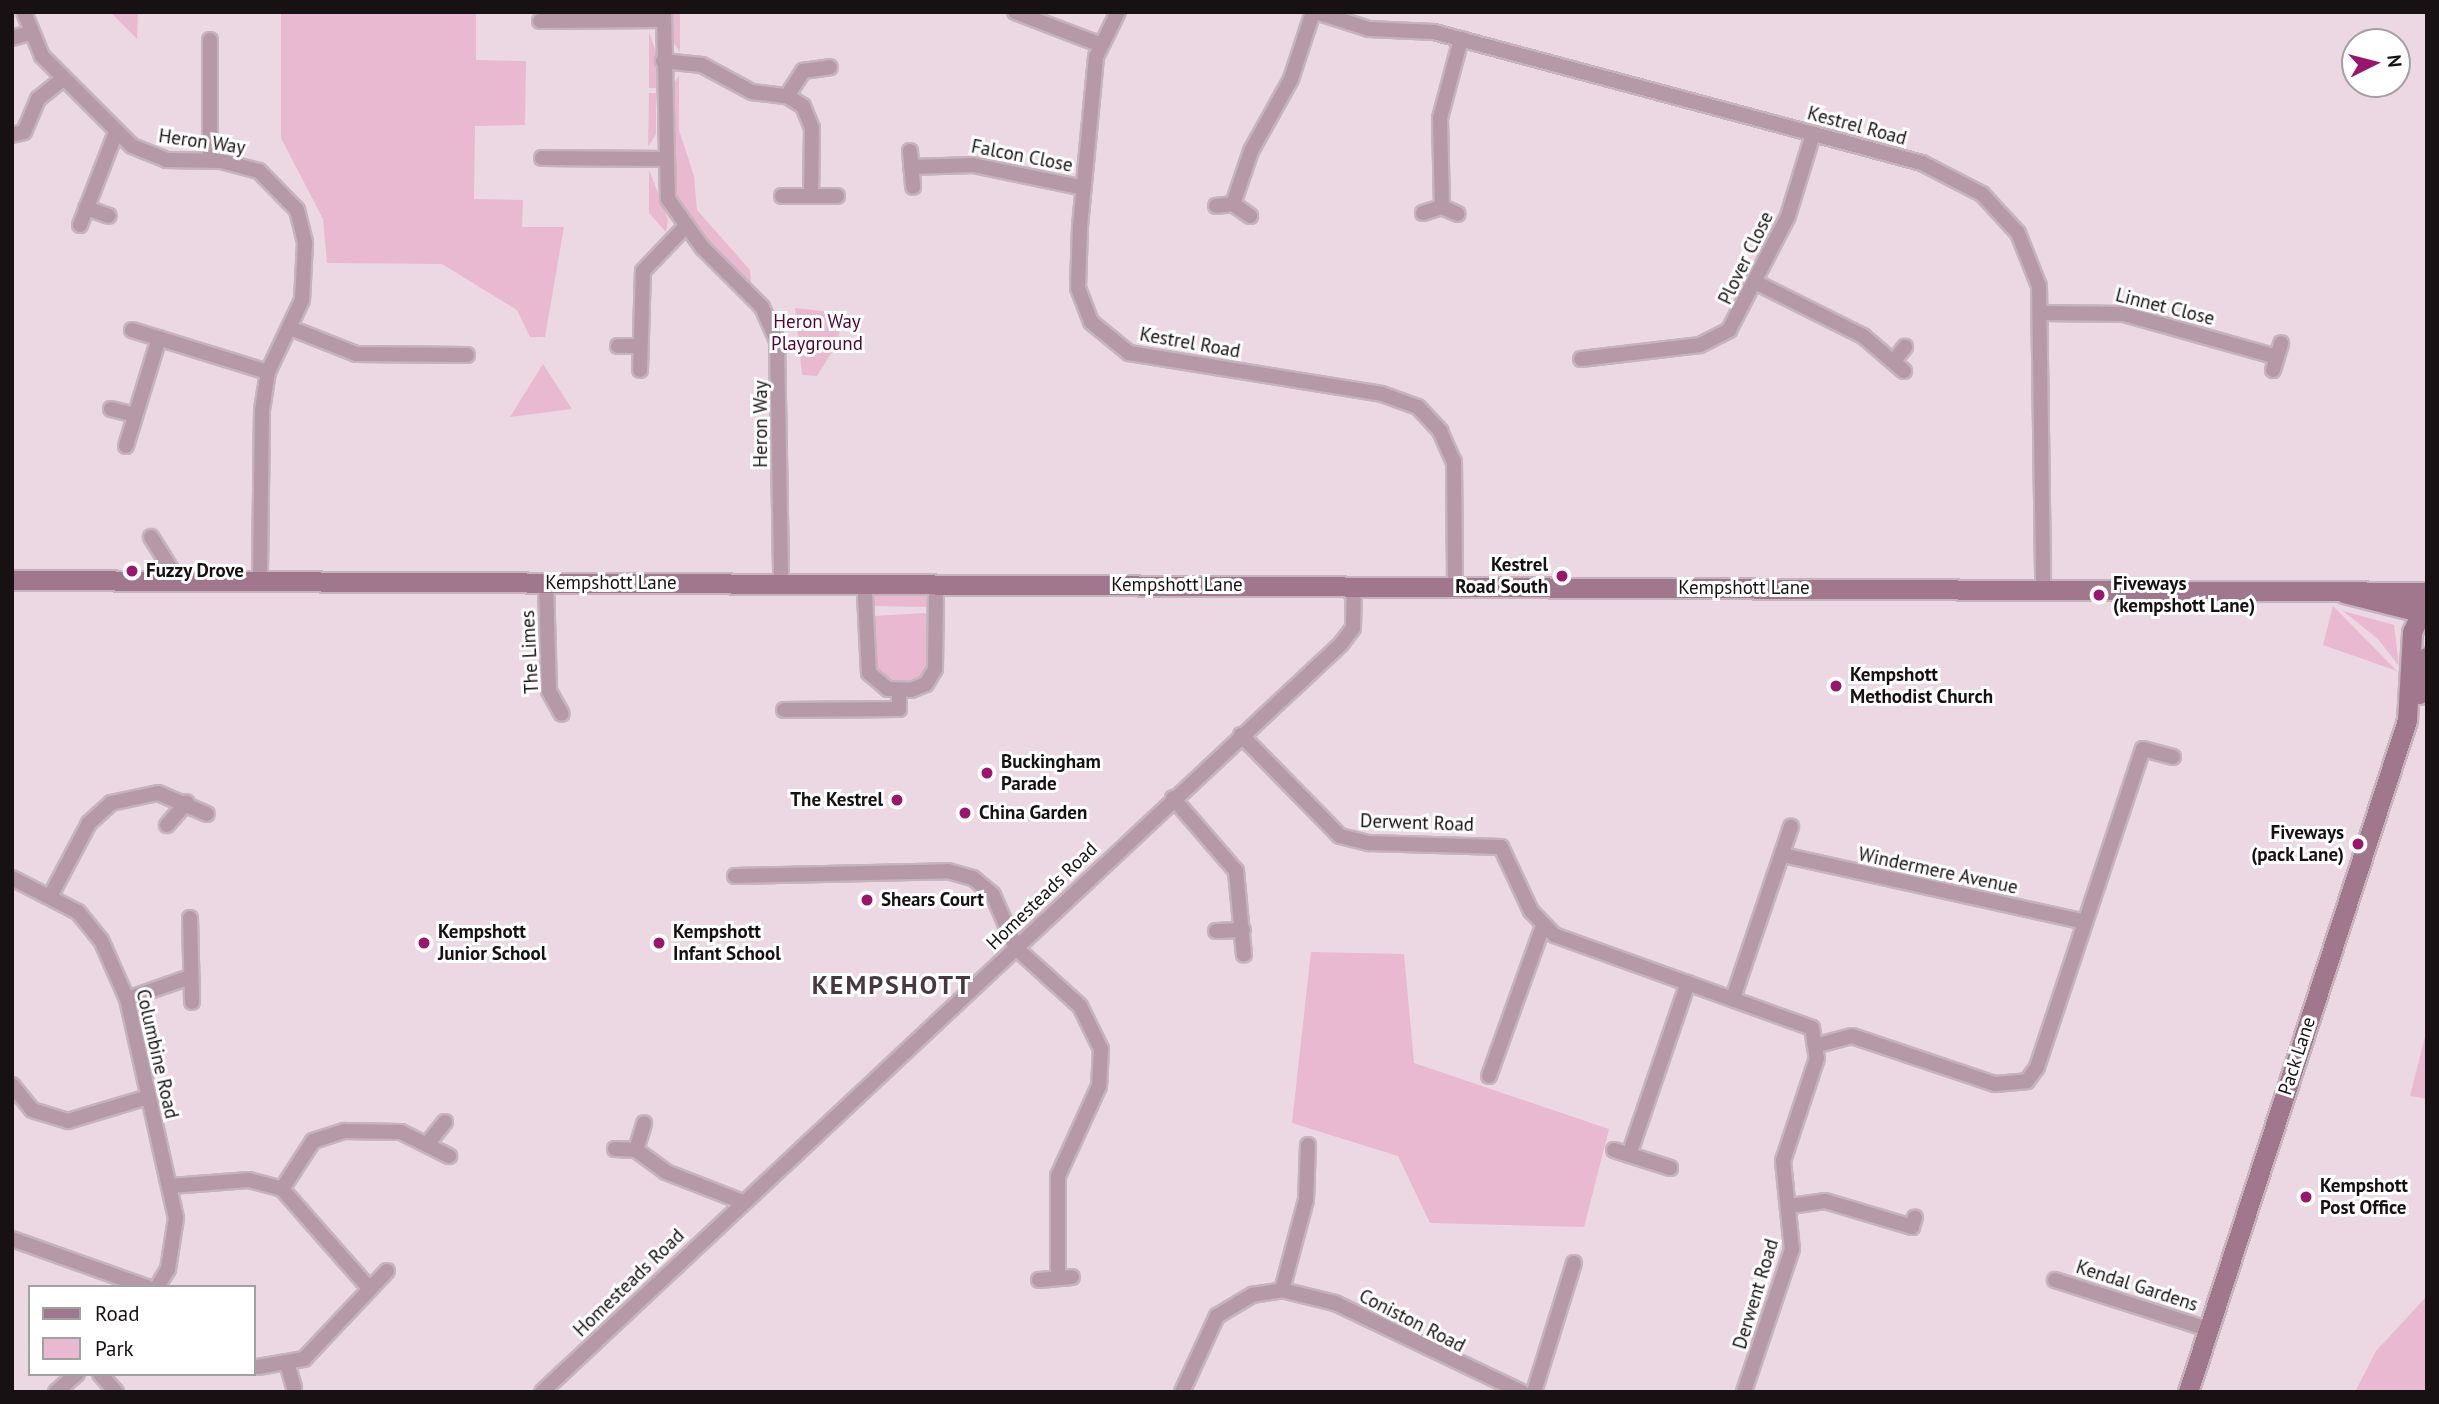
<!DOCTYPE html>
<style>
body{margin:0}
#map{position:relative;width:2439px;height:1404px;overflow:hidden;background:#ecd8e2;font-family:"PT Sans",sans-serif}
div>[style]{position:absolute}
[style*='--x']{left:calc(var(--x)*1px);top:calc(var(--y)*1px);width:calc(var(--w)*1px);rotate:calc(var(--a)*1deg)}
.green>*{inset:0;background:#e9b8d1}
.roads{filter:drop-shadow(2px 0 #c6b4bd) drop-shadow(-2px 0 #c6b4bd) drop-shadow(0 2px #c6b4bd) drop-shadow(0 -2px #c6b4bd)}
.street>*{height:14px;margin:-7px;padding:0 7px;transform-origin:7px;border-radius:7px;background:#b599a7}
.secondary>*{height:19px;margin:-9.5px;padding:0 9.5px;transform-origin:9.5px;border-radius:9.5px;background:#a0778c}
.dots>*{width:19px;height:19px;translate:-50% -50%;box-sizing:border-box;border:4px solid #fff;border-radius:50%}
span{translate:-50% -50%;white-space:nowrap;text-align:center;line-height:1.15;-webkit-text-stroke:6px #fff;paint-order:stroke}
.street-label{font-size:19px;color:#171114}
.park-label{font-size:19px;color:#510538}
.poi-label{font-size:19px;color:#171114;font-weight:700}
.right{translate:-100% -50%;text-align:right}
.left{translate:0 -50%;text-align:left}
.district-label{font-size:26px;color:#47373f;font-weight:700;letter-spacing:2px}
.frame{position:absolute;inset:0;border:14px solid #171114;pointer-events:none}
.legend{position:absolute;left:28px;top:1285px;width:228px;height:91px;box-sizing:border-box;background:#fff;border:2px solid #a2a0a1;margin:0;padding:9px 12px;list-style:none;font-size:21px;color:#171114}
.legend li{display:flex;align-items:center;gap:14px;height:35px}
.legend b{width:35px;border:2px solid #a2a0a1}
.north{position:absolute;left:2341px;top:28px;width:70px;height:70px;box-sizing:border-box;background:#fff;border:2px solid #a2a0a1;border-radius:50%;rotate:84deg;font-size:19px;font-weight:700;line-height:28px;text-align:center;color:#171114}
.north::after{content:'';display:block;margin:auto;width:24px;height:32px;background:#98166c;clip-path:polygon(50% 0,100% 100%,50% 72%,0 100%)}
</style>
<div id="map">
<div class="green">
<i style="clip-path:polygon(110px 12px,138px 12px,137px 39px)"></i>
<i style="clip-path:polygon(281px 12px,476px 12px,476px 60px,526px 61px,525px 125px,475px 126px,474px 199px,523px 200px,522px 227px,564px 227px,545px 337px,530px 337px,517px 310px,442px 264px,327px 263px,323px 219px,281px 138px)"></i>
<i style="clip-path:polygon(671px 12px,680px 12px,680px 52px,673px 42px)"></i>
<i style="clip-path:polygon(649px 32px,656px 52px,656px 88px,649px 88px)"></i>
<i style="clip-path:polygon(679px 76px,679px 130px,694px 176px,697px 210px,750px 270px,751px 285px,693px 225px,671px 185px,671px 87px)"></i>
<i style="clip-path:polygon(649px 93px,656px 93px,656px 134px,648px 147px)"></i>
<i style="clip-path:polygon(649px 170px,668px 219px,666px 232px,649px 213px)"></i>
<i style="clip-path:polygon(795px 308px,842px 313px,838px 342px,817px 376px,802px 375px)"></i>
<i style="clip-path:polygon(543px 364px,572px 409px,510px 417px)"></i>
<i style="clip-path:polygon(878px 589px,925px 593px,930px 607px,869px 606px)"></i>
<i style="clip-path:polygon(2333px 606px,2397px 671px,2323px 645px)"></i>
<i style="clip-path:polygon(2343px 611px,2394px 625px,2399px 666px,2378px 639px)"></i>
<i style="clip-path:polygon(924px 613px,930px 616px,925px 676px,892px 684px,876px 669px,875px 616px)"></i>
<i style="clip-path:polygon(1311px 952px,1404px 954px,1414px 1063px,1609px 1129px,1584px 1227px,1430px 1223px,1398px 1156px,1292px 1123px)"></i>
<i style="clip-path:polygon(2427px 1029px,2427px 1099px,2410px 1096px)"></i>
<i style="clip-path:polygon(2427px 1296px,2427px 1392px,2355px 1392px,2376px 1351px)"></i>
</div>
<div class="roads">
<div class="street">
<i style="--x:24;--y:12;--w:48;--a:67.8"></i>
<i style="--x:42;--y:56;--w:127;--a:45"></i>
<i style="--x:132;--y:146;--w:37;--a:22"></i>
<i style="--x:166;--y:160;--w:55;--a:1"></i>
<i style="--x:221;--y:161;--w:39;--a:15"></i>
<i style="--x:259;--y:171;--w:54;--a:45.7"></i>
<i style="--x:297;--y:210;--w:34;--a:76"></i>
<i style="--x:305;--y:243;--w:57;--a:93"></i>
<i style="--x:302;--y:300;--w:80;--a:115.3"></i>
<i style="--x:268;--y:372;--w:38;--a:99"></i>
<i style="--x:262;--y:410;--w:171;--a:90.7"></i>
<i style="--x:664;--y:12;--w:187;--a:88.8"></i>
<i style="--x:668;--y:199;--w:59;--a:54.7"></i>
<i style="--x:702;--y:247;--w:85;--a:45"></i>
<i style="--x:762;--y:307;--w:36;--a:66"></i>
<i style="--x:777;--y:340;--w:241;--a:89"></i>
<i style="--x:1015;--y:12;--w:90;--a:20.9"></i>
<i style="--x:1118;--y:12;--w:50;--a:116.1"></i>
<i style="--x:1096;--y:57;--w:171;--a:95.4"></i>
<i style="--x:1080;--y:227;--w:61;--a:91.9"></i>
<i style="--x:1078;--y:288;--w:36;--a:69"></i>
<i style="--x:1091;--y:322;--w:49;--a:39.2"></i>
<i style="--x:1129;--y:353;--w:256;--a:9.2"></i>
<i style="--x:1382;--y:394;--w:38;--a:20"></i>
<i style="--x:1418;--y:407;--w:33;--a:47"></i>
<i style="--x:1440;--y:431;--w:34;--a:66"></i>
<i style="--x:1454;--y:462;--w:125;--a:89.5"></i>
<i style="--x:1316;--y:12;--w:56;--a:17.8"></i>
<i style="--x:1369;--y:29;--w:65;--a:2.6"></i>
<i style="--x:1434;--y:32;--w:505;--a:15.03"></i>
<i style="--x:1922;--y:163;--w:68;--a:27.3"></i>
<i style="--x:1982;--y:194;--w:53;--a:47.3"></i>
<i style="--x:2018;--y:233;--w:57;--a:68.4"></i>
<i style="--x:2039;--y:286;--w:304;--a:89.2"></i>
<i style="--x:540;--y:21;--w:123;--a:-0.5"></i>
<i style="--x:12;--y:38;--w:19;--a:-16"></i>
<i style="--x:210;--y:40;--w:120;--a:90"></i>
<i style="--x:663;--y:61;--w:39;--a:6"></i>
<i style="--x:702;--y:65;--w:57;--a:28.4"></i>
<i style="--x:752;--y:92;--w:35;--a:7"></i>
<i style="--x:787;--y:96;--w:19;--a:32"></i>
<i style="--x:803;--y:106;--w:24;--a:68"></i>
<i style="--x:812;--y:128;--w:68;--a:90.8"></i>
<i style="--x:787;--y:96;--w:30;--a:-57"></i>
<i style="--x:803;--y:71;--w:27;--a:-8"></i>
<i style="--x:12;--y:135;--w:12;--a:-14"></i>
<i style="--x:24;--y:132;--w:36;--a:-67"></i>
<i style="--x:38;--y:99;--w:32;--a:-39"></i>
<i style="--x:910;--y:151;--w:36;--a:85"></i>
<i style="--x:542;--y:158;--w:121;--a:0.5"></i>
<i style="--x:911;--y:167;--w:62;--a:-1.8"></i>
<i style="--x:973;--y:165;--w:113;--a:11.7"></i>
<i style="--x:782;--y:196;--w:55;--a:0"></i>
<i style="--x:1233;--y:204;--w:56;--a:-71.2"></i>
<i style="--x:1251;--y:151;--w:82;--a:-60.9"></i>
<i style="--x:1291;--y:79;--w:71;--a:-71.8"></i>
<i style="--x:1216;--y:206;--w:17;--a:-7"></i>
<i style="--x:1233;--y:204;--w:21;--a:35"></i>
<i style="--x:1442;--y:207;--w:89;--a:-91.3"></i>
<i style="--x:1440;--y:118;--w:82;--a:-75.1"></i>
<i style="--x:86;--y:208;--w:24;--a:19"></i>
<i style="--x:1423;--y:213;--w:20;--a:-18"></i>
<i style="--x:1442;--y:207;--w:17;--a:24"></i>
<i style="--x:80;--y:225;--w:100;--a:-68.8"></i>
<i style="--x:1757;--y:283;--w:119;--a:26.6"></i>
<i style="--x:1863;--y:336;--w:54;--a:40.5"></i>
<i style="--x:2042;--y:313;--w:82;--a:0.7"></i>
<i style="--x:2124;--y:314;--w:159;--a:15.7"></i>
<i style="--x:293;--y:329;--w:68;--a:21.6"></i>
<i style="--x:356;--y:354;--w:111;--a:0.5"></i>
<i style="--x:132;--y:330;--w:142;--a:17.2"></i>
<i style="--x:618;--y:346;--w:22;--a:0"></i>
<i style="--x:1581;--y:359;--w:120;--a:-6.7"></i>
<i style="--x:1700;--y:345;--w:33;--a:-27"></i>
<i style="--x:1729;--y:330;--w:128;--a:-62.6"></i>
<i style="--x:1788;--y:216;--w:86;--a:-73"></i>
<i style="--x:1894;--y:361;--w:18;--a:-52"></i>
<i style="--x:640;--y:370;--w:99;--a:-88.3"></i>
<i style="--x:643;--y:271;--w:61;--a:-46.3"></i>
<i style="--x:2273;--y:370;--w:28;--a:-73"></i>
<i style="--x:111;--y:409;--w:25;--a:14"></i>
<i style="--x:126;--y:446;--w:113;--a:-73"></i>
<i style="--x:151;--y:537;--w:51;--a:57.9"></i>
<i style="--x:546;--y:583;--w:108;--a:88.4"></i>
<i style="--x:549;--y:691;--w:26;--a:61"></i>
<i style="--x:865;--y:595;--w:78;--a:87.1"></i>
<i style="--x:869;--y:673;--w:25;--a:40"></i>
<i style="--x:888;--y:689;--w:23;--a:2"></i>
<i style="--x:911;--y:690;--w:16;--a:-22"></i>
<i style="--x:926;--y:684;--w:17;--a:-59"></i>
<i style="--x:935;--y:669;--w:86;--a:-89.3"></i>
<i style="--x:784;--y:710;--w:115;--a:-0.5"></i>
<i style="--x:899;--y:709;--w:19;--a:-90"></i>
<i style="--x:1241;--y:735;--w:141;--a:45.6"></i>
<i style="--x:1340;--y:836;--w:30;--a:14"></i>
<i style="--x:1369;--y:843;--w:132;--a:1.7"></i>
<i style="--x:1501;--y:847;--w:71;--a:64.9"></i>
<i style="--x:1531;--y:911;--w:33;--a:46"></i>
<i style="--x:1554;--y:935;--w:274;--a:19.8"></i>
<i style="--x:1812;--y:1028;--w:30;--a:81"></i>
<i style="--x:1817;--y:1058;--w:108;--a:108.3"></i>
<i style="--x:1783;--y:1161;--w:88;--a:84.2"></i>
<i style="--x:1792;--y:1249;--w:151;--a:108.6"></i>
<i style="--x:1173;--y:798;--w:96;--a:49.2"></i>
<i style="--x:1236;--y:871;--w:84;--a:84.6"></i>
<i style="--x:167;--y:825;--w:30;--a:-49"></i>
<i style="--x:1783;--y:855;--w:309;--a:12.5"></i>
<i style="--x:735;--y:876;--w:213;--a:-1.3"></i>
<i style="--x:948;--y:871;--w:26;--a:16"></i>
<i style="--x:973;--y:878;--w:26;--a:40"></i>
<i style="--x:993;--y:895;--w:58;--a:66.5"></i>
<i style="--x:1016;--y:948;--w:86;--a:42.2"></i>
<i style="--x:1080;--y:1006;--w:48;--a:64"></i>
<i style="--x:1101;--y:1049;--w:37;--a:93"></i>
<i style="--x:1099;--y:1086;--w:99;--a:114.5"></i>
<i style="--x:1058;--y:1176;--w:102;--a:90"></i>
<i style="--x:12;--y:878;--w:74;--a:27.3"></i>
<i style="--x:78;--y:912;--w:36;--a:51"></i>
<i style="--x:101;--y:940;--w:64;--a:66.2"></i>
<i style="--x:127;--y:999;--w:224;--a:77.4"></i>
<i style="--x:176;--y:1218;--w:52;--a:98.9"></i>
<i style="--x:168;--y:1269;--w:21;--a:121"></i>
<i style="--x:52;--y:893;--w:79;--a:-62.1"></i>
<i style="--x:89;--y:823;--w:30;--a:-42"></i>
<i style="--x:111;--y:803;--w:48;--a:-12"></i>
<i style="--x:158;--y:793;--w:53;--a:23.2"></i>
<i style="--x:190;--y:918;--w:84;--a:88.6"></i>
<i style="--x:1216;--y:931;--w:27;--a:-2"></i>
<i style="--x:1733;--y:998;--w:181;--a:-71.3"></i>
<i style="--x:127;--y:999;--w:67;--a:-19.2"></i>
<i style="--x:1818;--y:1045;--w:35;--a:-15"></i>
<i style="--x:1852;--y:1036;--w:151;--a:18.6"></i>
<i style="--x:1995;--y:1084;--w:32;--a:-5"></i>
<i style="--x:2027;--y:1081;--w:17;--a:-54"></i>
<i style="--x:2037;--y:1067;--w:335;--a:-71.6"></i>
<i style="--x:2143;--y:749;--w:31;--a:15"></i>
<i style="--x:1489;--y:1076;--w:159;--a:-70.2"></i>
<i style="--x:12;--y:1085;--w:32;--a:51"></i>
<i style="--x:32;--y:1110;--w:38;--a:17"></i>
<i style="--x:68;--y:1121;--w:84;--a:-16.7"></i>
<i style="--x:428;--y:1143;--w:27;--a:-51"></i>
<i style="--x:615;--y:1149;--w:21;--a:3"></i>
<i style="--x:636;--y:1150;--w:28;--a:-73"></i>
<i style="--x:636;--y:1150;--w:37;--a:36"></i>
<i style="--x:666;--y:1172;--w:83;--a:21.3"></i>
<i style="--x:1614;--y:1150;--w:59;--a:17.8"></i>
<i style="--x:1629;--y:1155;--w:182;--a:-71.1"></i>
<i style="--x:171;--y:1186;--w:78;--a:-4.4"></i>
<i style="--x:249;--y:1180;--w:34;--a:15"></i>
<i style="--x:282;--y:1189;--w:133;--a:48.7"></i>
<i style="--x:282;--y:1189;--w:57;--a:-57.1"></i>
<i style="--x:313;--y:1141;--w:33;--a:-18"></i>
<i style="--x:344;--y:1131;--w:57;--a:1"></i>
<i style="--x:401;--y:1132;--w:54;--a:26.6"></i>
<i style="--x:1790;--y:1206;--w:35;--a:-8"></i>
<i style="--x:1825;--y:1201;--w:91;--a:16.6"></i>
<i style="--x:1912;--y:1227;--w:10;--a:-73"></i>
<i style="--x:12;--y:1239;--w:143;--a:19.6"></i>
<i style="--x:1039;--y:1280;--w:33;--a:-5"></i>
<i style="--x:2055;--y:1280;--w:161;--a:17.8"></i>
<i style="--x:1282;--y:1290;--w:93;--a:-75.1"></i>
<i style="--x:1306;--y:1200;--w:55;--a:-87.9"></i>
<i style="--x:287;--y:1363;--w:26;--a:74"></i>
<i style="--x:258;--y:1367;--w:47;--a:-9.9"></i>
<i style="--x:304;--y:1359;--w:121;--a:-46.7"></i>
<i style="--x:100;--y:1374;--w:24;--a:48"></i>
<i style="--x:56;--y:1392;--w:28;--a:-41"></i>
<i style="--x:542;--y:1392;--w:1094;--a:-43.11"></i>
<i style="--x:1341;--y:644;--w:20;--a:-53"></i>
<i style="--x:1353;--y:628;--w:43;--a:-88.7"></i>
<i style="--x:1182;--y:1392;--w:84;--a:-65.3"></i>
<i style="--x:1217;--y:1316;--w:41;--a:-31"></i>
<i style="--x:1252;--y:1295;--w:30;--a:-9"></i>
<i style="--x:1282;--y:1290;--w:55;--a:13.8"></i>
<i style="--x:1335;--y:1303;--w:207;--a:25.5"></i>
<i style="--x:1534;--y:1392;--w:135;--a:-72.8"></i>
</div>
<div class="secondary">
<i style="--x:12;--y:580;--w:2415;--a:0.28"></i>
<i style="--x:2344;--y:593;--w:86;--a:14.2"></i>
<i style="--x:2419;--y:694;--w:38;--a:-78"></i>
<i style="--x:2188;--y:1392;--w:707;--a:-71.95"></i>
<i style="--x:2407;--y:720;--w:88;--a:-86.7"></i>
<i style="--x:2412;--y:632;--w:35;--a:-65"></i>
</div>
</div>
<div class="dots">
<i style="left:132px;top:571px;background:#98166c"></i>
<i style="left:1562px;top:576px;background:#98166c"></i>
<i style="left:2099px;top:595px;background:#98166c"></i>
<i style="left:1836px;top:686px;background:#98166c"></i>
<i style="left:987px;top:773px;background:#98166c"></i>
<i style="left:897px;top:800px;background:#98166c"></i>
<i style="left:965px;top:813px;background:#98166c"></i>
<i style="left:2358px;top:844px;background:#98166c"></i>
<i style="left:867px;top:900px;background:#98166c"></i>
<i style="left:424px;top:943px;background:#98166c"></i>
<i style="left:659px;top:943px;background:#98166c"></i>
<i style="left:2306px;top:1197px;background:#98166c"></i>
</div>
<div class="street-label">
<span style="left:1857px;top:126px;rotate:15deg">Kestrel Road</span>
<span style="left:202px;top:142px;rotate:8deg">Heron Way</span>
<span style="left:1022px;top:156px;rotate:11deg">Falcon Close</span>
<span style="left:1746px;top:258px;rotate:-64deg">Plover Close</span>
<span style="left:2165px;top:307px;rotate:14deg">Linnet Close</span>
<span style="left:1190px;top:343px;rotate:10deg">Kestrel Road</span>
<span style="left:761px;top:424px;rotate:-90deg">Heron Way</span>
<span style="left:611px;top:583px">Kempshott Lane</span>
<span style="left:1177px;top:585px">Kempshott Lane</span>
<span style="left:1744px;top:588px">Kempshott Lane</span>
<span style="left:530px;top:652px;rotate:-93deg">The Limes</span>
<span style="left:1417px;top:823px;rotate:2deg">Derwent Road</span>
<span style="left:1938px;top:871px;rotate:12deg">Windermere Avenue</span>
<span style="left:1042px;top:896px;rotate:-44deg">Homesteads Road</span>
<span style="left:157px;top:1054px;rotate:77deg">Columbine Road</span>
<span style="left:2297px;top:1056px;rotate:-72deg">Pack Lane</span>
<span style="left:629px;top:1283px;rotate:-44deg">Homesteads Road</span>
<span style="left:2137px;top:1286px;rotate:18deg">Kendal Gardens</span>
<span style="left:1756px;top:1294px;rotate:-73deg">Derwent Road</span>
<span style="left:1412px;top:1321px;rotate:27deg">Coniston Road</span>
</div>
<div class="park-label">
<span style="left:817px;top:333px">Heron Way<br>Playground</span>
</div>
<div class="poi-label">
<span class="right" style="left:1548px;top:576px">Kestrel<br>Road South</span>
<span class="left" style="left:146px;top:571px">Fuzzy Drove</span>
<span class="left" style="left:2113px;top:595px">Fiveways<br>(kempshott Lane)</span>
<span class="left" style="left:1850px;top:686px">Kempshott<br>Methodist Church</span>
<span class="left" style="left:1001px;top:773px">Buckingham<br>Parade</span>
<span class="right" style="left:883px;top:800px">The Kestrel</span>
<span class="left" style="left:979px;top:813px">China Garden</span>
<span class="right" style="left:2344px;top:844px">Fiveways<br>(pack Lane)</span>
<span class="left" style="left:881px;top:900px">Shears Court</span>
<span class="left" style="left:438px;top:943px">Kempshott<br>Junior School</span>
<span class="left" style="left:673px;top:943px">Kempshott<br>Infant School</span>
<span class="left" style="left:2320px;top:1197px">Kempshott<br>Post Office</span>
</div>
<div class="district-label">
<span style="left:892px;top:985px">KEMPSHOTT</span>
</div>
<div class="frame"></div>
<ul class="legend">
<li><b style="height:9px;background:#a0778c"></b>Road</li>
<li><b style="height:19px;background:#e9b8d1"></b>Park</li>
</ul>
<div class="north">N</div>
</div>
